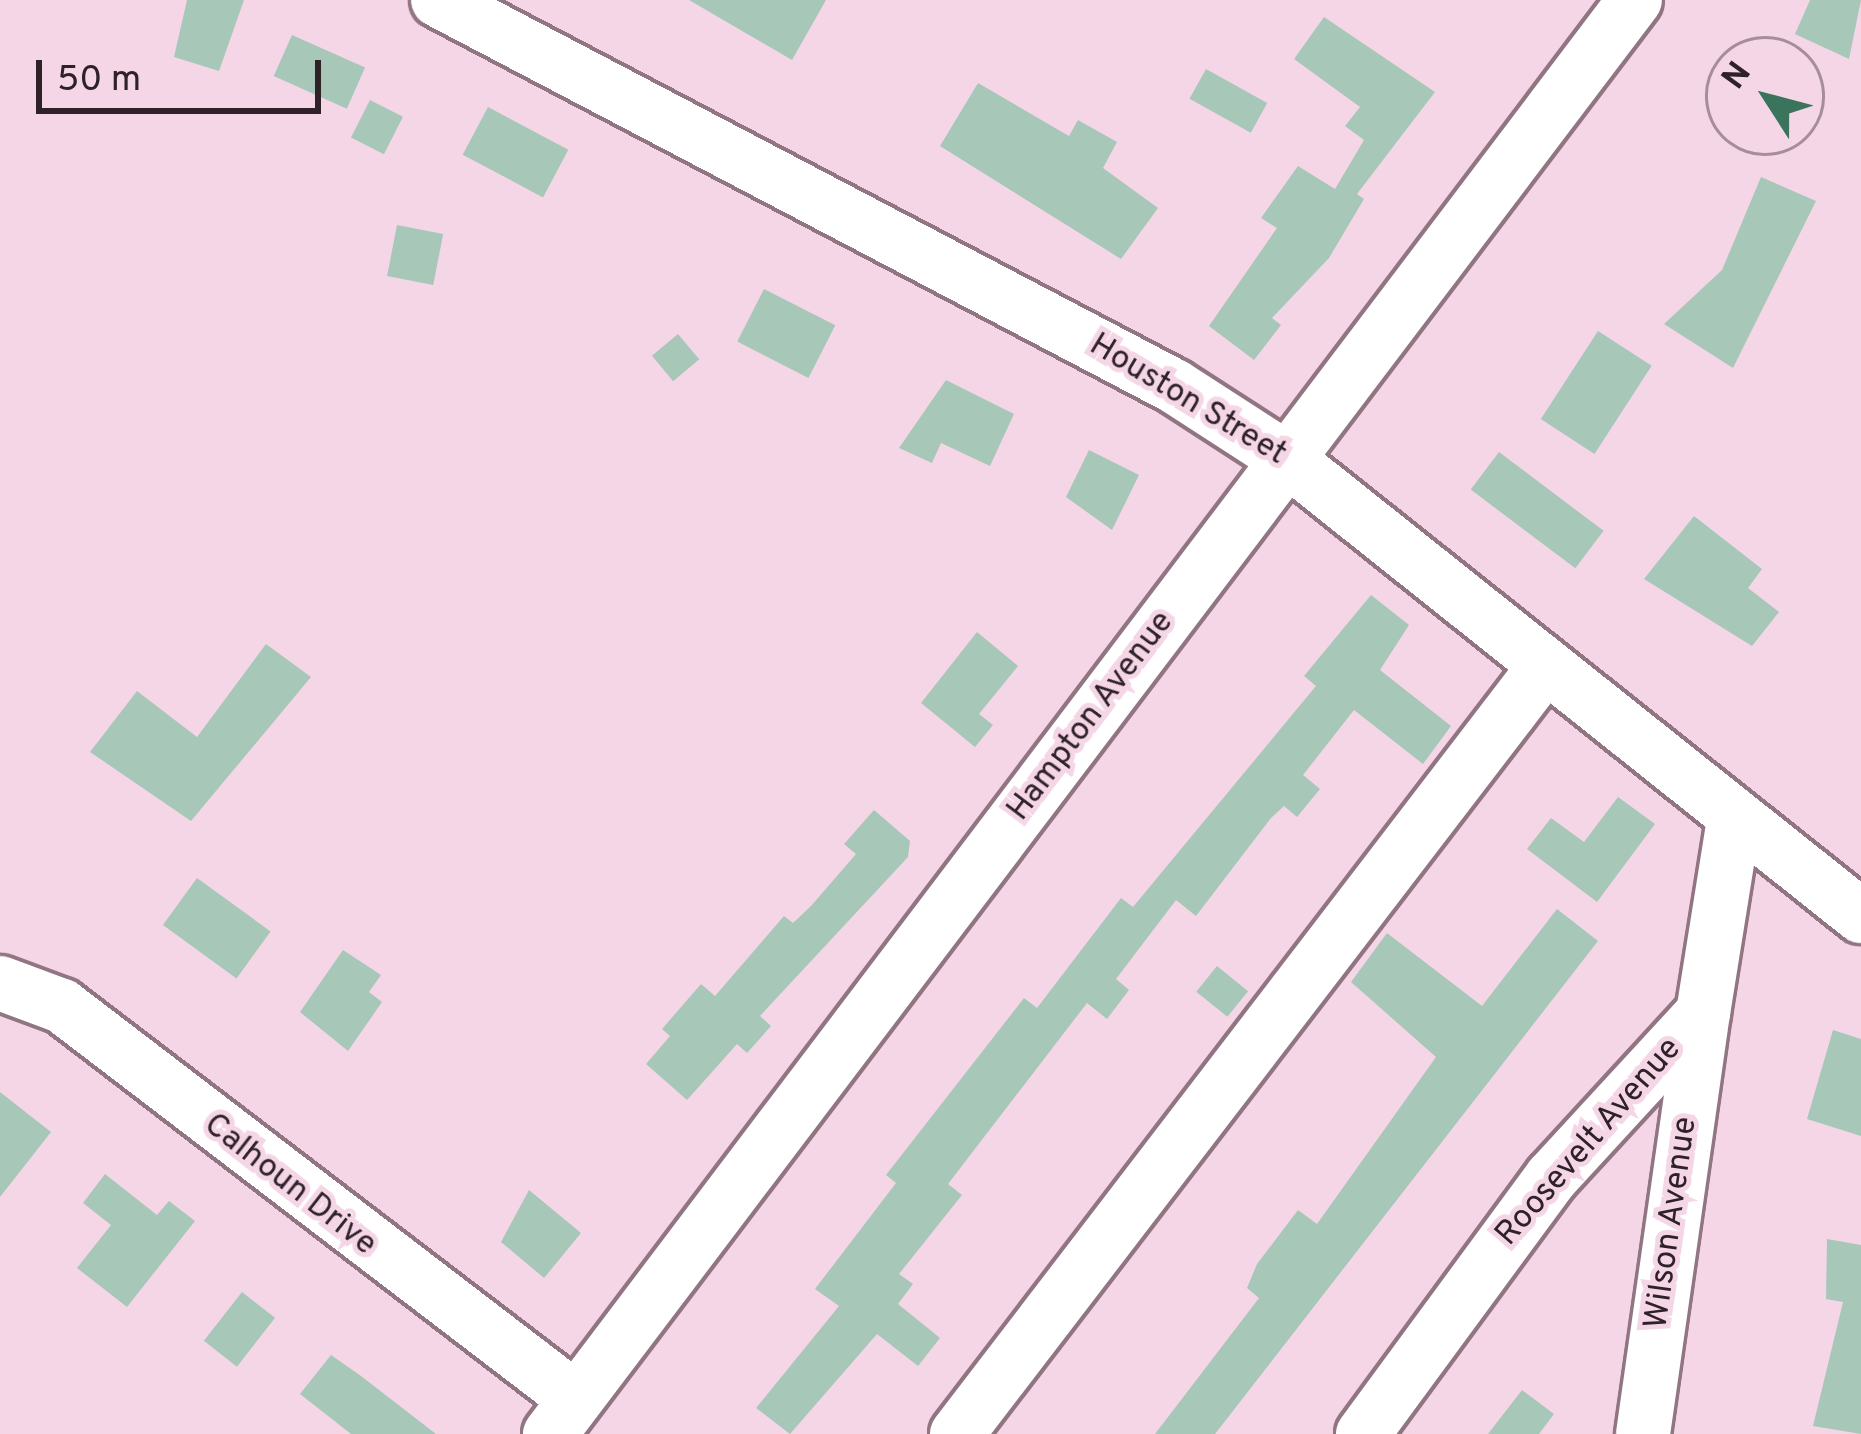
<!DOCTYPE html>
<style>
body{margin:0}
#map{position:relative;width:1861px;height:1434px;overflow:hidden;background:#f5d6e6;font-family:Overpass,sans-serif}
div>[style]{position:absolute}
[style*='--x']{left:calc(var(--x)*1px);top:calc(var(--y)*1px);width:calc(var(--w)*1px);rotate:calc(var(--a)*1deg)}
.building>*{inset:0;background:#a7c7b8;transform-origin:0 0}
.roads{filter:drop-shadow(3px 0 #917583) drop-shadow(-3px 0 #917583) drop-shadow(0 3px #917583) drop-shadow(0 -3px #917583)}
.minor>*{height:54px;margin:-27px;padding:0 27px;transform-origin:27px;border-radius:27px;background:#fff}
span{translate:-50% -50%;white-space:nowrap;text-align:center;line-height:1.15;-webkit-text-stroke:10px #f5d6e6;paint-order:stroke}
.street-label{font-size:33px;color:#2e2228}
.north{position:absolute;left:1705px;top:36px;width:120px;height:120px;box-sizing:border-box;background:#f5d6e6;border:3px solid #a58e9a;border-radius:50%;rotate:306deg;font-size:33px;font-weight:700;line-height:48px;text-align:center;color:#2e2228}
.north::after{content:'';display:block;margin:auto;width:42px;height:54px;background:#3a745c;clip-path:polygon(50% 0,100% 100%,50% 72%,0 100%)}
.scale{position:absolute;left:36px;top:60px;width:285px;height:54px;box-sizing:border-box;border:6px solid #2e2228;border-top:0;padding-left:15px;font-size:36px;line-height:42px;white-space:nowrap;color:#2e2228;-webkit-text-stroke:9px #f5d6e6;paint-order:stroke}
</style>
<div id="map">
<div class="building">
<i style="clip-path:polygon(187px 0,244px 0,219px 71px,174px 57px)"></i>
<i style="clip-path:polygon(689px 0,826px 0,792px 60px)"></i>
<i style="clip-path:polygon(1810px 0,1861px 0,1849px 59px,1795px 34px)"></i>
<i style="clip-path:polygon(1324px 17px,1435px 92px,1357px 194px,1364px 199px,1329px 258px,1272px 318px,1281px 325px,1254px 360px,1209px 326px,1277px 228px,1261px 218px,1298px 166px,1335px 189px,1364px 140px,1345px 126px,1360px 107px,1294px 59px)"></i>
<i style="left:292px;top:35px;width:80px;height:45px;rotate:24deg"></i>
<i style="left:1206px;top:69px;width:70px;height:34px;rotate:29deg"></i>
<i style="clip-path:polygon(978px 83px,1069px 136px,1078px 120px,1117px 142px,1103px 168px,1158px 208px,1121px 259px,940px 146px)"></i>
<i style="left:370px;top:100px;width:37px;height:42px;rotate:27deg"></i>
<i style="left:488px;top:107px;width:91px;height:54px;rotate:28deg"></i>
<i style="clip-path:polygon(1761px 177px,1816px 201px,1733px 368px,1664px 324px,1722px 270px)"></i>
<i style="left:397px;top:225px;width:47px;height:52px;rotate:11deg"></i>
<i style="left:764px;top:289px;width:80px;height:59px;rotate:27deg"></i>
<i style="left:1598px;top:331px;width:64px;height:105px;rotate:33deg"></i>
<i style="left:678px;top:334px;width:33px;height:34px;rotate:50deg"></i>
<i style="clip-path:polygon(946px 380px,1014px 414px,990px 466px,941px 443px,932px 463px,899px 448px)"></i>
<i style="clip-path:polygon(1089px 450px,1139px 475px,1112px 530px,1066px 497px)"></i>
<i style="left:1499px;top:452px;width:131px;height:47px;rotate:37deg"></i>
<i style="clip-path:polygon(1694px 516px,1762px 569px,1748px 588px,1779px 612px,1752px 646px,1644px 579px)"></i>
<i style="clip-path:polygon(1371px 595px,1409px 625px,1380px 670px,1451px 726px,1423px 764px,1354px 710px,1303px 775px,1320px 789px,1297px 817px,1284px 806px,1271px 818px,1196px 916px,1176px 900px,1116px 979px,1129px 990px,1107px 1019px,1087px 1003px,948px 1184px,962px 1195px,899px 1274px,913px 1284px,898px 1304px,940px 1338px,918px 1366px,877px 1334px,790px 1434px,756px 1408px,839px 1306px,815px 1289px,896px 1183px,886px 1175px,1024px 998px,1037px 1008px,1121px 898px,1133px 907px,1316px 686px,1304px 676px)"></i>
<i style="clip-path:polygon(977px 632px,1018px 666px,979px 714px,993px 725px,975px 747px,921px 703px)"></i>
<i style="clip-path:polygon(266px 644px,311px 677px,191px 821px,90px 752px,137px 691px,197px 737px)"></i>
<i style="clip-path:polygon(1618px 797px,1655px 824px,1597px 902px,1527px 849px,1551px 818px,1584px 842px)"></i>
<i style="clip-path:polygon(874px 810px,910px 841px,908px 857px,760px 1016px,771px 1026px,747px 1053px,737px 1044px,687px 1100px,646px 1064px,670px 1036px,662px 1029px,701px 984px,715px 996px,784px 916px,793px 923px,811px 906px,856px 854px,844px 844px)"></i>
<i style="left:197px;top:878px;width:91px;height:58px;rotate:36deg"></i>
<i style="clip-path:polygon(1557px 909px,1598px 941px,1215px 1434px,1155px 1434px,1259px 1298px,1247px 1288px,1257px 1264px,1298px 1210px,1317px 1224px,1436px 1057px,1351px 982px,1387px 933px,1482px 1006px)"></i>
<i style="clip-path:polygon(343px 950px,381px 975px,369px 992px,382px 1002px,348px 1051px,300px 1012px)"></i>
<i style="left:1217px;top:966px;width:40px;height:33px;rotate:39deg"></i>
<i style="clip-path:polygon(1833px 1030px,1861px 1039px,1861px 1136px,1807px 1119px)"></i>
<i style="clip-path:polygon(0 1092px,51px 1132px,0 1197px)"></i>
<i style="clip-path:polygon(105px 1174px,157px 1215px,169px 1201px,195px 1221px,127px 1307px,77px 1268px,111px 1225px,83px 1203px)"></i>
<i style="clip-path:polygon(529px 1190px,581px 1233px,544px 1278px,501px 1242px)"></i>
<i style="clip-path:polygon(1827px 1239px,1861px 1245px,1861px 1434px,1813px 1426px,1843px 1302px,1826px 1299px)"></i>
<i style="left:242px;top:1292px;width:42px;height:62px;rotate:38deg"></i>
<i style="clip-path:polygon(331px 1355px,361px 1376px,436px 1434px,351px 1434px,300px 1394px)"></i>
<i style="clip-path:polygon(1522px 1390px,1554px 1414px,1539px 1434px,1488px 1434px)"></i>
</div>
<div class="roads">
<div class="minor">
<i style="--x:438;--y:0;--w:831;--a:27.68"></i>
<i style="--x:1174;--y:386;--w:135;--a:32.9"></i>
<i style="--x:1287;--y:459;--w:734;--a:38.53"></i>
<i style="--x:0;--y:983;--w:66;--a:20.4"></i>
<i style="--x:62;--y:1006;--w:647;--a:37.4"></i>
<i style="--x:550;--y:1434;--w:1798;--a:-52.89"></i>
<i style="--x:957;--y:1434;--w:964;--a:-52.55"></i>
<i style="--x:1363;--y:1434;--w:319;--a:-53.7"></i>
<i style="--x:1552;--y:1177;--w:223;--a:-47.4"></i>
<i style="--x:1703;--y:1013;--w:196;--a:-80.9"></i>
<i style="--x:1643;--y:1434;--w:425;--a:-81.9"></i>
</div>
</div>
<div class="street-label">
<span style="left:1187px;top:401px;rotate:31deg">Houston Street</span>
<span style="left:1092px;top:717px;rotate:-53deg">Hampton Avenue</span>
<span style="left:1590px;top:1143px;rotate:-49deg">Roosevelt Avenue</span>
<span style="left:289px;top:1186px;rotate:38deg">Calhoun Drive</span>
<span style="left:1673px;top:1223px;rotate:-82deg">Wilson Avenue</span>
</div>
<div class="north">N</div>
<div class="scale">50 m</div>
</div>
